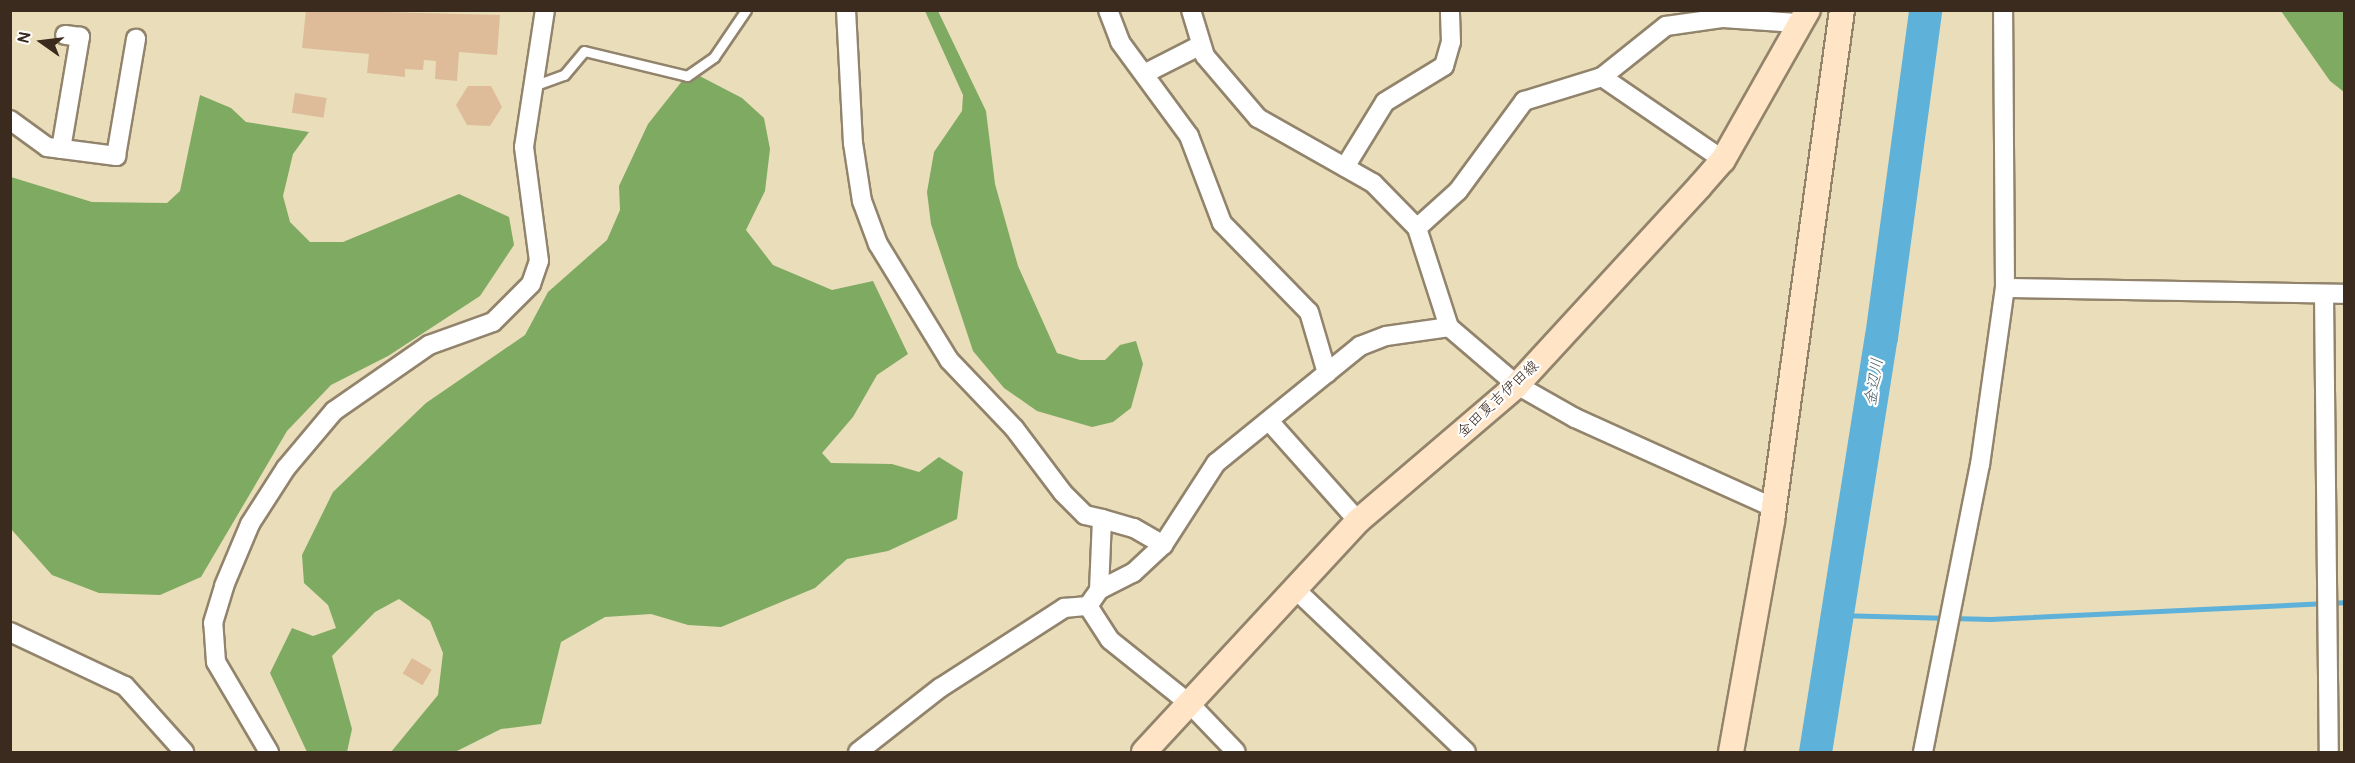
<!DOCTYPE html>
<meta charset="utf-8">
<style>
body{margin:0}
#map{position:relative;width:2355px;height:763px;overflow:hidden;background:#eaddb9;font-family:Pangolin,"Klee One",sans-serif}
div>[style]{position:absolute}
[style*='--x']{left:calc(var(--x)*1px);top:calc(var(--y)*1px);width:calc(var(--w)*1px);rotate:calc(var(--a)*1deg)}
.forest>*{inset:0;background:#7faa62}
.stream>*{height:5px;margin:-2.5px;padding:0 2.5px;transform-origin:2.5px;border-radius:2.5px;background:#5eb1d9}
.river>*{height:33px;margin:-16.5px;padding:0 16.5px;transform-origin:16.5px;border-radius:16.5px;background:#5eb1d9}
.building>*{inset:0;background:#debc99;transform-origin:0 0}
.roads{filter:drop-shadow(2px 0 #92846c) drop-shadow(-2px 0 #92846c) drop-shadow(0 2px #92846c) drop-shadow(0 -2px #92846c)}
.lane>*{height:9px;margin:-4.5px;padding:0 4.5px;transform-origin:4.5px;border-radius:4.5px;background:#fff}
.street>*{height:18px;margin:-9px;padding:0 9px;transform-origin:9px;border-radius:9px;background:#fff}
.secondary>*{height:24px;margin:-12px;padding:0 12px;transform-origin:12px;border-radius:12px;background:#ffe4c6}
span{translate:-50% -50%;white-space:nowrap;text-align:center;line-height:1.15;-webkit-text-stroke:4.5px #fff;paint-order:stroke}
.street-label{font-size:15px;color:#3b2a1e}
.water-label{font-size:16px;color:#496069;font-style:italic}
.frame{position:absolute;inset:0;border:12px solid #3b2a1e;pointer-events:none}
.north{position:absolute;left:12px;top:12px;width:60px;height:60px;-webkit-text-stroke:4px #fff;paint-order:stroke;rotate:284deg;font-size:16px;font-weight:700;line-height:24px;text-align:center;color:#3b2a1e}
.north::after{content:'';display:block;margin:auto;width:21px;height:27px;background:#3b2a1e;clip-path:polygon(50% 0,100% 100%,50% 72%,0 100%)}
</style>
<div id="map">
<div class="forest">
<i style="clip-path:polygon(925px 11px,938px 11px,986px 111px,995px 184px,1018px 266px,1057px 353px,1080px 360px,1105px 360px,1120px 345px,1136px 341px,1143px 364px,1131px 408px,1113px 422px,1092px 427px,1037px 411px,1004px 388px,973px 351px,931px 224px,927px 192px,934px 152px,962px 111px,963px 95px)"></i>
<i style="clip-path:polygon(2281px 11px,2344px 11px,2344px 92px,2330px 81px)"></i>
<i style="clip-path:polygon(690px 71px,742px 98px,764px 118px,770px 149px,765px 191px,746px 230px,773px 265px,832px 290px,873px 281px,908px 354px,877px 375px,853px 417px,822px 453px,831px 463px,892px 464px,919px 472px,939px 457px,963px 472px,957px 519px,888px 551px,847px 559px,815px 588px,721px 627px,688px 625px,651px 614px,605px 617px,561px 642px,541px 724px,501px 729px,455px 752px,391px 752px,438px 695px,443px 653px,430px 621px,399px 599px,375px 612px,332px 656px,352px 729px,347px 752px,307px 752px,270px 673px,292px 628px,313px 636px,336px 628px,328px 605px,304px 583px,302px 555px,333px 492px,426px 403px,525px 335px,548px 292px,607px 240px,620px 210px,619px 186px,648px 124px)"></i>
<i style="clip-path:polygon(200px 95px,231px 108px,246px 122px,309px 132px,293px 154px,283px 196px,290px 222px,310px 242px,343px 242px,459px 194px,509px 217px,514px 245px,480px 296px,388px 356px,331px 385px,287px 431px,201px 577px,160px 595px,99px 593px,52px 575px,11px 529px,11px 177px,92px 202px,167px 203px,180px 191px)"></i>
</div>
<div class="stream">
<i style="--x:1836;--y:615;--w:154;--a:1.5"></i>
<i style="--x:1990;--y:619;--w:354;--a:-2.7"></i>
</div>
<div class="river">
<i style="--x:1815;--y:752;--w:420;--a:-81"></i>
<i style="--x:1881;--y:337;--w:330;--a:-82.3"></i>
</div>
<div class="building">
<i style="clip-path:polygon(306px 10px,500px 15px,497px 55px,459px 52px,457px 81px,435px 79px,436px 61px,424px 60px,423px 70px,405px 69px,405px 77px,367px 73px,369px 54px,302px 48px)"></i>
<i style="clip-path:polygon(468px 86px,491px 86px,502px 107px,490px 126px,467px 125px,456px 105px)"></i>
<i style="left:295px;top:93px;width:32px;height:20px;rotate:9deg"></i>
<i style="left:412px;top:658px;width:23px;height:18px;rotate:31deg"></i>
</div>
<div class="roads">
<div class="lane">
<i style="--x:533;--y:86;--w:33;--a:-20"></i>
<i style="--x:564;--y:75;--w:31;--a:-50"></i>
<i style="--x:584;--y:51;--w:106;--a:13.6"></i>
<i style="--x:687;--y:76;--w:33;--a:-35"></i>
<i style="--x:714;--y:57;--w:57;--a:-55.8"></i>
</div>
<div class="street">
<i style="--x:846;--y:10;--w:133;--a:87"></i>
<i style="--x:853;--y:143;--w:59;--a:81.2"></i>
<i style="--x:862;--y:201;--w:46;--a:69.6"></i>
<i style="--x:878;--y:244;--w:136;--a:58.5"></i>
<i style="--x:949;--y:360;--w:94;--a:46.3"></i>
<i style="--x:1014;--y:428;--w:81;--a:53"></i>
<i style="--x:1063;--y:493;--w:31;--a:45"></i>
<i style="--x:1085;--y:515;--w:17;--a:13"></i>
<i style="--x:1102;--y:519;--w:71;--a:92.4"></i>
<i style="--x:1108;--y:10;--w:34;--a:69"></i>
<i style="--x:1120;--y:42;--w:117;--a:53.7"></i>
<i style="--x:1189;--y:136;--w:93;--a:69.2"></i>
<i style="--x:1222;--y:223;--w:124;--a:45.7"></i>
<i style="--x:1309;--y:312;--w:64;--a:73.6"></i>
<i style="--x:1191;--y:10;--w:48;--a:73.1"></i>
<i style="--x:1205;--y:56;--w:82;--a:49.5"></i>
<i style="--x:1258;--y:118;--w:132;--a:29.5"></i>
<i style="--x:1373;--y:183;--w:63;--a:45.6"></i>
<i style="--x:1417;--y:228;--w:104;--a:72.1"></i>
<i style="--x:1449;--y:327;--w:89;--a:40.5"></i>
<i style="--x:1517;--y:385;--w:67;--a:29.6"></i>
<i style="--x:1575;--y:418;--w:218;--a:24.3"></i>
<i style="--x:1146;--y:73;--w:59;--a:-27"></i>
<i style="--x:1602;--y:77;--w:147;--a:34.4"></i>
<i style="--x:10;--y:120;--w:46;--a:36.1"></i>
<i style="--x:47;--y:147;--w:70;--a:7.4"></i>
<i style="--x:116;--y:156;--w:119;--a:-80.3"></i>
<i style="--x:61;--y:149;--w:114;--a:-80.4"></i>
<i style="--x:80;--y:37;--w:15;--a:-172"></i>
<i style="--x:1345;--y:167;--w:76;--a:-58.4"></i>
<i style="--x:1385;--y:102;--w:69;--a:-31.4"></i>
<i style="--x:1444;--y:66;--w:25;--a:-74"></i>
<i style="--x:1451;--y:42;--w:32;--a:-92"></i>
<i style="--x:1417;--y:228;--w:55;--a:-42.1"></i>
<i style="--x:1458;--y:191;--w:112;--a:-53.7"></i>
<i style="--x:1524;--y:101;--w:82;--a:-17.1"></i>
<i style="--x:1602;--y:77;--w:82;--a:-38.6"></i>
<i style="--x:1666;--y:26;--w:58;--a:-8"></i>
<i style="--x:1723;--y:18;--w:74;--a:3.9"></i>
<i style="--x:2005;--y:288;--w:339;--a:1"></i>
<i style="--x:2324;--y:294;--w:458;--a:89.4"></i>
<i style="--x:1269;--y:421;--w:134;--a:48.3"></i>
<i style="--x:1102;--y:519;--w:33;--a:16"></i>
<i style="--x:1134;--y:528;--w:34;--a:30"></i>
<i style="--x:1295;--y:589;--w:236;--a:43.6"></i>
<i style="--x:1088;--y:606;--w:40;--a:57.1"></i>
<i style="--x:1110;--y:640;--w:102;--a:38.7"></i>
<i style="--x:1190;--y:704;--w:66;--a:46.2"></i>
<i style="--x:10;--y:632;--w:127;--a:25.2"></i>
<i style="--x:125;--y:686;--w:89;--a:48.2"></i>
<i style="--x:269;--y:752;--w:104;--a:-120.5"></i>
<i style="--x:216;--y:662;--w:39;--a:-94"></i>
<i style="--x:213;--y:623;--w:39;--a:-73"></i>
<i style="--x:224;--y:586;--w:67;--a:-67.2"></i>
<i style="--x:250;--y:524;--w:67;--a:-57.3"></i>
<i style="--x:286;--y:468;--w:75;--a:-49.9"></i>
<i style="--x:334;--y:411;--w:116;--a:-34.8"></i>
<i style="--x:429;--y:345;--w:68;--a:-19.8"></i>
<i style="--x:493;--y:322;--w:54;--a:-45"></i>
<i style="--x:531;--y:284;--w:24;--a:-71"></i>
<i style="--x:539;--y:261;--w:115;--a:-97.5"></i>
<i style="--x:524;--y:147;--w:139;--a:-81.3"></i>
<i style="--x:858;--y:752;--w:104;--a:-38"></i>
<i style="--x:940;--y:688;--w:148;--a:-32.8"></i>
<i style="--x:1064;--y:608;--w:24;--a:-5"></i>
<i style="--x:1088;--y:606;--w:19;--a:-55"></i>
<i style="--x:1099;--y:590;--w:38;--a:-27"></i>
<i style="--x:1133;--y:573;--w:41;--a:-43"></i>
<i style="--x:1163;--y:545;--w:98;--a:-57.1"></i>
<i style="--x:1216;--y:463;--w:186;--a:-39.1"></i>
<i style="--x:1360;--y:346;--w:28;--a:-21"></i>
<i style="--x:1386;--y:336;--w:64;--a:-8.1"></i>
<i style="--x:1923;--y:752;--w:293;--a:-78.8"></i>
<i style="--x:1980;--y:465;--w:179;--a:-82"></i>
<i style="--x:2005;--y:288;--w:278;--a:-90.4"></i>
</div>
<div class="secondary">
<i style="--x:1144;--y:752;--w:315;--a:-47.2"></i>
<i style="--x:1358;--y:521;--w:209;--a:-40.5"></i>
<i style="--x:1517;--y:385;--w:270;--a:-47.4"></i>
<i style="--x:1700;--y:186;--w:35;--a:-49"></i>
<i style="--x:1723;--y:160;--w:172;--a:-60.5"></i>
<i style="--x:1731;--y:752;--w:235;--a:-79.9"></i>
<i style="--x:1772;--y:521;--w:516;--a:-82.2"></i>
</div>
</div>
<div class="street-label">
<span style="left:1498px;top:399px;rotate:-43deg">金田夏吉伊田線</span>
</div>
<div class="water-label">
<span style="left:1874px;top:382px;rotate:-81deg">金辺川</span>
</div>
<div class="frame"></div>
<div class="north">N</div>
</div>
